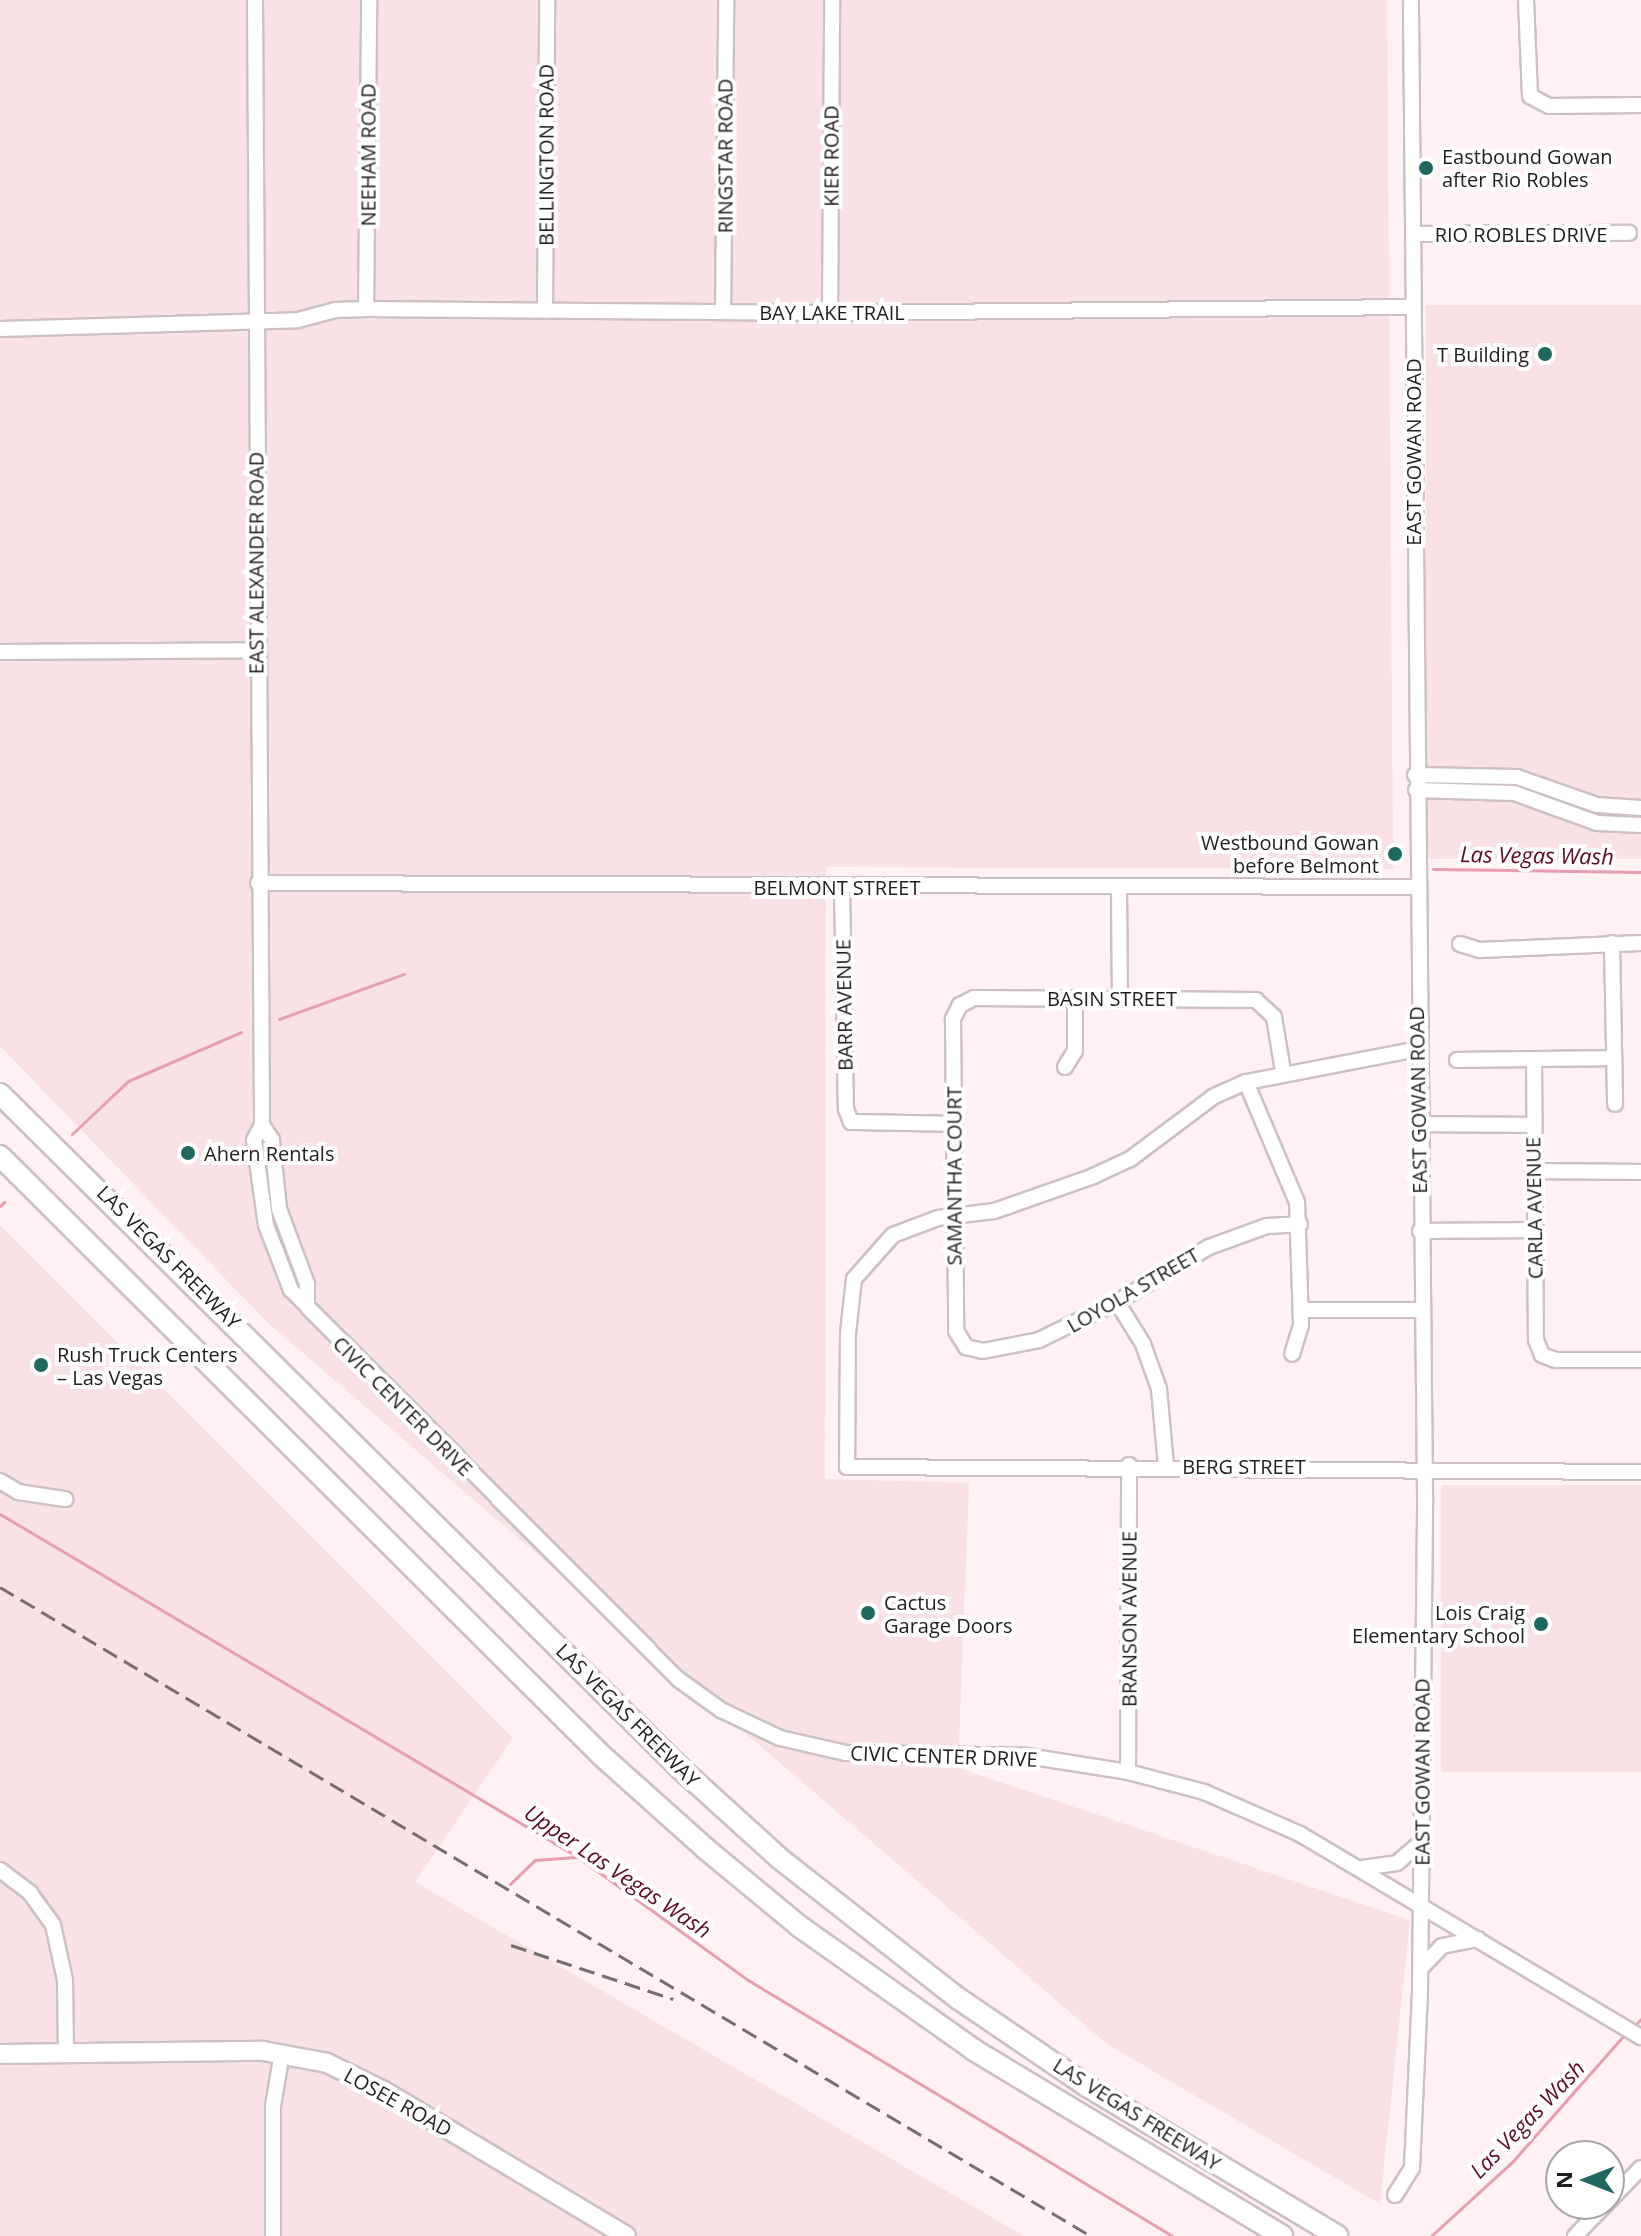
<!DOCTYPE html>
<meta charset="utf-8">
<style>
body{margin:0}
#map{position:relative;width:1641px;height:2236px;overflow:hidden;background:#fff1f4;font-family:"Open Sans",sans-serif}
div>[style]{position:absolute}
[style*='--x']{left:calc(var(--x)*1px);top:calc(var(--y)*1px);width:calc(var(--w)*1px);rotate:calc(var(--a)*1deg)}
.built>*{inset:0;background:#f8e2e6;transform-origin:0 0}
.stream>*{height:3px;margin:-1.5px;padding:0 1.5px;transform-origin:1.5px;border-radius:1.5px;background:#e59fb0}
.roads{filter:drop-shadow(2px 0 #cdc0c2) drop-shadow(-2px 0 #cdc0c2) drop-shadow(0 2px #cdc0c2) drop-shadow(0 -2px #cdc0c2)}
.minor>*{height:14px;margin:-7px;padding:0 7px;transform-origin:7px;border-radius:7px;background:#fff}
.major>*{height:18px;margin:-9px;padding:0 9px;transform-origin:9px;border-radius:9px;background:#fff}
.highway>*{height:20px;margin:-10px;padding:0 10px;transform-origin:10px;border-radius:10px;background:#fff}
.rail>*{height:3px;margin-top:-1.5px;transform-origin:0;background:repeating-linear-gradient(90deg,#766e6f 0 16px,transparent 0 24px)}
.dots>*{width:22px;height:22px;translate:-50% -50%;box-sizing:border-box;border:4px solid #fff;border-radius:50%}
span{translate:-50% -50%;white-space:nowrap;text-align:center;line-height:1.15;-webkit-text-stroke:8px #fff;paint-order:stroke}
.street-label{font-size:20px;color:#211c1d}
.poi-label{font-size:20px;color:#211c1d}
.left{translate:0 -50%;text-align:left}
.right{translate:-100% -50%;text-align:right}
.water-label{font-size:22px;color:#5c082a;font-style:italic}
.north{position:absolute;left:1545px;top:2140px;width:80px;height:80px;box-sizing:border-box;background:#fff;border:2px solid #a6a4a5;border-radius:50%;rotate:270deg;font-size:22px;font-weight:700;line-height:32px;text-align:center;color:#211c1d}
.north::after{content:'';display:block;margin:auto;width:28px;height:36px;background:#20685f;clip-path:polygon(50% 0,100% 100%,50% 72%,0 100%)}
</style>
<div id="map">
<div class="built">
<i style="clip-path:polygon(0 0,1387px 0,1393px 869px,826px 867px,825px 1479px,969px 1483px,958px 1768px,1410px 1920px,1380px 2204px,1107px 2044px,268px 1323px,0 1046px)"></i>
<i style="left:1641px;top:305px;width:554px;height:215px;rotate:90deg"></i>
<i style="clip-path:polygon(0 1225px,513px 1738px,415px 1882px,1024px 2236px,0 2236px)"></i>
<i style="left:1441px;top:1485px;width:200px;height:287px"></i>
</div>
<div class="stream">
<i style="--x:1433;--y:869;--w:208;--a:0.8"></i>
<i style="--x:279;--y:1019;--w:133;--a:-19.8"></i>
<i style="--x:72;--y:1134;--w:77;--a:-43.4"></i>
<i style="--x:128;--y:1081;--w:123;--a:-23.4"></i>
<i style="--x:0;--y:1206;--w:6;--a:-45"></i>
<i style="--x:0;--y:1514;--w:672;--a:30.69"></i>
<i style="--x:578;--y:1857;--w:210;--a:35.9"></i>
<i style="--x:748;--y:1980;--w:495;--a:31.1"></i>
<i style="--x:510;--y:1884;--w:35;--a:-44"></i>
<i style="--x:535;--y:1860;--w:41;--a:-4.2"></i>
<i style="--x:1633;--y:2027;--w:11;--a:-45"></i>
<i style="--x:1431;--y:2236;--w:111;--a:-42.4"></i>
<i style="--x:1513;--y:2161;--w:169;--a:-48.6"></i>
</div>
<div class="roads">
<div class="minor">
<i style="--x:255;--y:0;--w:1125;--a:89.64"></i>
<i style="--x:262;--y:1125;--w:17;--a:118"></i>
<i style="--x:254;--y:1140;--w:86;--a:82"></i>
<i style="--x:266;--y:1225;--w:70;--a:69"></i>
<i style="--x:291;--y:1290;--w:549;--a:45.15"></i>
<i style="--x:678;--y:1679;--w:53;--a:35.8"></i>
<i style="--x:721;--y:1710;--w:65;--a:25.4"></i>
<i style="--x:780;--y:1738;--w:68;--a:12.8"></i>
<i style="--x:846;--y:1753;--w:181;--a:0.9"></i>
<i style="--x:1027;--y:1756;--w:102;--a:9"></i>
<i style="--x:1128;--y:1772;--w:79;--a:14.7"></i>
<i style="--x:1204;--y:1792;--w:105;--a:23.6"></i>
<i style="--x:1300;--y:1834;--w:397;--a:30.8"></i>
<i style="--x:1526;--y:0;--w:96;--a:87.6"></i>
<i style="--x:1530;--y:96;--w:21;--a:28"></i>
<i style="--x:1549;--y:106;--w:92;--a:-0.6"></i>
<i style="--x:1413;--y:234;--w:216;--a:-0.3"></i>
<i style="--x:366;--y:309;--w:309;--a:-89.4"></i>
<i style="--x:545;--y:311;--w:311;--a:-89.6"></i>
<i style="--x:723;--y:312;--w:312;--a:-89.4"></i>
<i style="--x:830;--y:313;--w:313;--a:-89.6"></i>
<i style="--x:0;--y:329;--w:298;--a:-1.7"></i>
<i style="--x:298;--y:320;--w:38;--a:-15"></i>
<i style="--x:335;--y:310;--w:31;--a:-2"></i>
<i style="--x:366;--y:309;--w:464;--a:0.5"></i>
<i style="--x:830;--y:313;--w:581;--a:-0.59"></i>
<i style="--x:0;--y:652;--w:256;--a:-0.4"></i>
<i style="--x:1415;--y:775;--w:102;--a:1.1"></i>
<i style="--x:1517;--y:777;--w:85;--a:19.3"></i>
<i style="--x:1597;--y:805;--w:44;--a:3.9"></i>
<i style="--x:1416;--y:790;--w:98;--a:1.8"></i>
<i style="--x:1514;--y:793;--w:88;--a:19.9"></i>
<i style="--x:1597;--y:823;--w:44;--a:2.6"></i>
<i style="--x:258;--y:883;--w:1158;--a:0.2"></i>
<i style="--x:842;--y:887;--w:222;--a:89"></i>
<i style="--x:846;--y:1109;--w:14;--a:69"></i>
<i style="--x:851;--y:1122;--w:103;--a:1.1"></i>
<i style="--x:1119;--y:888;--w:110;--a:89.5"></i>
<i style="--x:1612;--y:943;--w:161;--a:88.9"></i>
<i style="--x:1460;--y:944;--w:21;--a:17"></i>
<i style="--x:1480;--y:950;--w:161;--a:-2.5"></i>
<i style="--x:1418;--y:1049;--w:175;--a:169.1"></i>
<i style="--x:1246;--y:1082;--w:36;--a:156"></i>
<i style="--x:1213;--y:1097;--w:104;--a:143.2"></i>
<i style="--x:1130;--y:1159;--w:40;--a:155"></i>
<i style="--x:1094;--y:1176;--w:106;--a:160.7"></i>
<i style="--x:994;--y:1211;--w:56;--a:172.9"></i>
<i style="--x:938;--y:1218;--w:48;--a:159.3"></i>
<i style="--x:893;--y:1235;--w:59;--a:131.6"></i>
<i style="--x:854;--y:1279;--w:54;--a:96.3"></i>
<i style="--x:848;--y:1333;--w:134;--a:90.4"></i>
<i style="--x:847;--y:1467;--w:794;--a:0.36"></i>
<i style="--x:1534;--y:1059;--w:281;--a:89.6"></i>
<i style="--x:1536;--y:1340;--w:16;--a:68"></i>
<i style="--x:1542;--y:1355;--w:15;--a:20"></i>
<i style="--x:1556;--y:1360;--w:85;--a:0"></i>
<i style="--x:1457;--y:1060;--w:157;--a:-0.7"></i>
<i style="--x:1065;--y:1067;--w:19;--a:-58"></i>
<i style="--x:1075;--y:1051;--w:53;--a:-90"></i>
<i style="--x:1283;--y:1071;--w:55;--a:-99.5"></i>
<i style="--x:1274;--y:1017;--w:25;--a:-137"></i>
<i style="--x:1256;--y:1000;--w:282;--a:-179.6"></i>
<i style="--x:974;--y:998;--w:16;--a:153"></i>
<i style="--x:960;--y:1005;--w:16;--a:117"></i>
<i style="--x:953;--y:1019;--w:312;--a:89.4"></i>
<i style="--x:956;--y:1331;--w:19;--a:58"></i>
<i style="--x:966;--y:1347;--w:17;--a:13"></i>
<i style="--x:983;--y:1351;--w:57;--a:-11.1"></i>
<i style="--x:1039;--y:1340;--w:87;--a:-26"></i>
<i style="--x:1117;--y:1302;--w:107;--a:-30.9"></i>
<i style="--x:1209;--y:1247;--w:62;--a:-19.9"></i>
<i style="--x:1267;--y:1226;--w:33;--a:-3"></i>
<i style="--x:1246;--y:1082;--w:130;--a:67"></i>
<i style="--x:1297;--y:1202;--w:123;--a:88.1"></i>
<i style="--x:1301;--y:1325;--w:30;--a:107"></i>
<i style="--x:1419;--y:1124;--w:113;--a:0.5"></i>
<i style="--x:262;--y:1125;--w:18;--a:56"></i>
<i style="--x:272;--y:1140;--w:69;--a:84.2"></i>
<i style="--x:279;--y:1209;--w:80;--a:69.5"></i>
<i style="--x:307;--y:1284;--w:18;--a:90"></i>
<i style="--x:1532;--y:1171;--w:109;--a:0.5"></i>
<i style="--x:1420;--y:1231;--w:116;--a:-0.5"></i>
<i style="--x:1117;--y:1302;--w:49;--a:58.2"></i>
<i style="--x:1143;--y:1344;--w:48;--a:70.4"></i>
<i style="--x:1159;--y:1389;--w:77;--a:84.8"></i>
<i style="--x:1301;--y:1310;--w:119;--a:0"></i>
<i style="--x:0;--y:1481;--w:21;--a:31"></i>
<i style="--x:18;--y:1492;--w:48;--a:8.5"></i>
<i style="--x:1128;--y:1772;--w:307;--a:-89.8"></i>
<i style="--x:1362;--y:1868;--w:35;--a:-8"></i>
<i style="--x:1397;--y:1863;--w:32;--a:-41"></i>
<i style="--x:0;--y:1870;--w:38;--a:37"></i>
<i style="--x:30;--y:1893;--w:39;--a:54"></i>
<i style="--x:53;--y:1925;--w:56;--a:77.7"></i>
<i style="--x:65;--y:1980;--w:73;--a:89.2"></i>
<i style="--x:1421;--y:1968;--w:30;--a:-46"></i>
<i style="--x:1442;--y:1946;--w:37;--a:-11"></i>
<i style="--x:1395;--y:2195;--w:32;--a:-58"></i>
<i style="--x:1412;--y:2168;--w:178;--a:-87.4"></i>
<i style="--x:1420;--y:1990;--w:495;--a:-89.4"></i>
<i style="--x:1425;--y:1495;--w:1495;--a:-90.54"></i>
<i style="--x:1609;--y:2201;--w:46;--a:-45.9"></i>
<i style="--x:273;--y:2236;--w:130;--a:-90"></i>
<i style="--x:273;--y:2106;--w:54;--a:-80.4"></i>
<i style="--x:1575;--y:2236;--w:45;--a:-45.9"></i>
</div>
<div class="major">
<i style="--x:0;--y:2054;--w:263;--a:-0.7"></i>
<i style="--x:263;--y:2051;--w:65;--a:10.6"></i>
<i style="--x:327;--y:2063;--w:64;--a:26.2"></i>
<i style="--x:384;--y:2091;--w:282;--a:30.9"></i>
</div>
<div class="highway">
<i style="--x:0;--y:1094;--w:959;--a:44.75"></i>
<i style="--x:681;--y:1769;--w:132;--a:42.2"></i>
<i style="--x:779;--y:1858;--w:229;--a:38.1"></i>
<i style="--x:959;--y:1999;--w:155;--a:34.2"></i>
<i style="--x:1087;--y:2086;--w:292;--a:30.9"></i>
<i style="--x:0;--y:1156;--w:849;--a:44.9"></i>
<i style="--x:601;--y:1755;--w:141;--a:41.8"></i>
<i style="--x:706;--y:1849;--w:121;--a:39.6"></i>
<i style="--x:799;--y:1926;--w:214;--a:35.3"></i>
<i style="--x:974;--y:2050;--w:360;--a:31.1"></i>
</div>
</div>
<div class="rail">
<i style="--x:0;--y:1587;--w:1269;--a:30.75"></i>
<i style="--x:511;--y:1945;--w:171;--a:18.4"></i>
</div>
<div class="dots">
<i style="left:1426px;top:168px;background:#20685f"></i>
<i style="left:1545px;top:354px;background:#20685f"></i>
<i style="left:1395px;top:854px;background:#20685f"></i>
<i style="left:188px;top:1153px;background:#20685f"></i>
<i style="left:41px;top:1365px;background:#20685f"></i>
<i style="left:868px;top:1613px;background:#20685f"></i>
<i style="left:1541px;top:1624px;background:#20685f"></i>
</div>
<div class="street-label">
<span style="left:368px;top:155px;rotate:-90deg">NEEHAM ROAD</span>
<span style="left:546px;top:155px;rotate:-90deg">BELLINGTON ROAD</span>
<span style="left:725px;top:156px;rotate:-90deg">RINGSTAR ROAD</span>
<span style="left:831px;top:156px;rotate:-90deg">KIER ROAD</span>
<span style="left:1521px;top:234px">RIO ROBLES DRIVE</span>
<span style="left:832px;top:312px">BAY LAKE TRAIL</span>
<span style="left:1413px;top:452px;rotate:-90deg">EAST GOWAN ROAD</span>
<span style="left:256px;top:563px;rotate:-90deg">EAST ALEXANDER ROAD</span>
<span style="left:837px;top:887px">BELMONT STREET</span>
<span style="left:1112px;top:998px">BASIN STREET</span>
<span style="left:844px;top:1005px;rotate:-91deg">BARR AVENUE</span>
<span style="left:1418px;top:1100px;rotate:-91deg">EAST GOWAN ROAD</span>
<span style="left:954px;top:1176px;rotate:-90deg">SAMANTHA COURT</span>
<span style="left:1534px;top:1208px;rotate:-91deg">CARLA AVENUE</span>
<span style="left:169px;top:1257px;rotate:45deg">LAS VEGAS FREEWAY</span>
<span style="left:1133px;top:1290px;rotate:-30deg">LOYOLA STREET</span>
<span style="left:403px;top:1406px;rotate:45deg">CIVIC CENTER DRIVE</span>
<span style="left:1244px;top:1466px">BERG STREET</span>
<span style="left:1129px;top:1619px;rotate:-90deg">BRANSON AVENUE</span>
<span style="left:628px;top:1715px;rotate:45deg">LAS VEGAS FREEWAY</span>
<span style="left:944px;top:1756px;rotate:2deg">CIVIC CENTER DRIVE</span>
<span style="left:1422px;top:1772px;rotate:-90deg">EAST GOWAN ROAD</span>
<span style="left:398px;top:2102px;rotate:29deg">LOSEE ROAD</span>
<span style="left:1137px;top:2114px;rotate:32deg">LAS VEGAS FREEWAY</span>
</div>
<div class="poi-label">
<span class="left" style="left:1442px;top:168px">Eastbound Gowan<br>after Rio Robles</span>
<span class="right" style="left:1529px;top:354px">T Building</span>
<span class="right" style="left:1379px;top:854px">Westbound Gowan<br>before Belmont</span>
<span class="left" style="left:204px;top:1153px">Ahern Rentals</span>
<span class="left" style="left:57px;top:1366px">Rush Truck Centers<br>– Las Vegas</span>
<span class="left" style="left:884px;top:1614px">Cactus<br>Garage Doors</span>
<span class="right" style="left:1525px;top:1624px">Lois Craig<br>Elementary School</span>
</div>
<div class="water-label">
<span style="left:1537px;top:855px;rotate:1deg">Las Vegas Wash</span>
<span style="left:618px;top:1871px;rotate:34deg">Upper Las Vegas Wash</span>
<span style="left:1527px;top:2119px;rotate:-46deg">Las Vegas Wash</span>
</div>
<div class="north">N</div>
</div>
